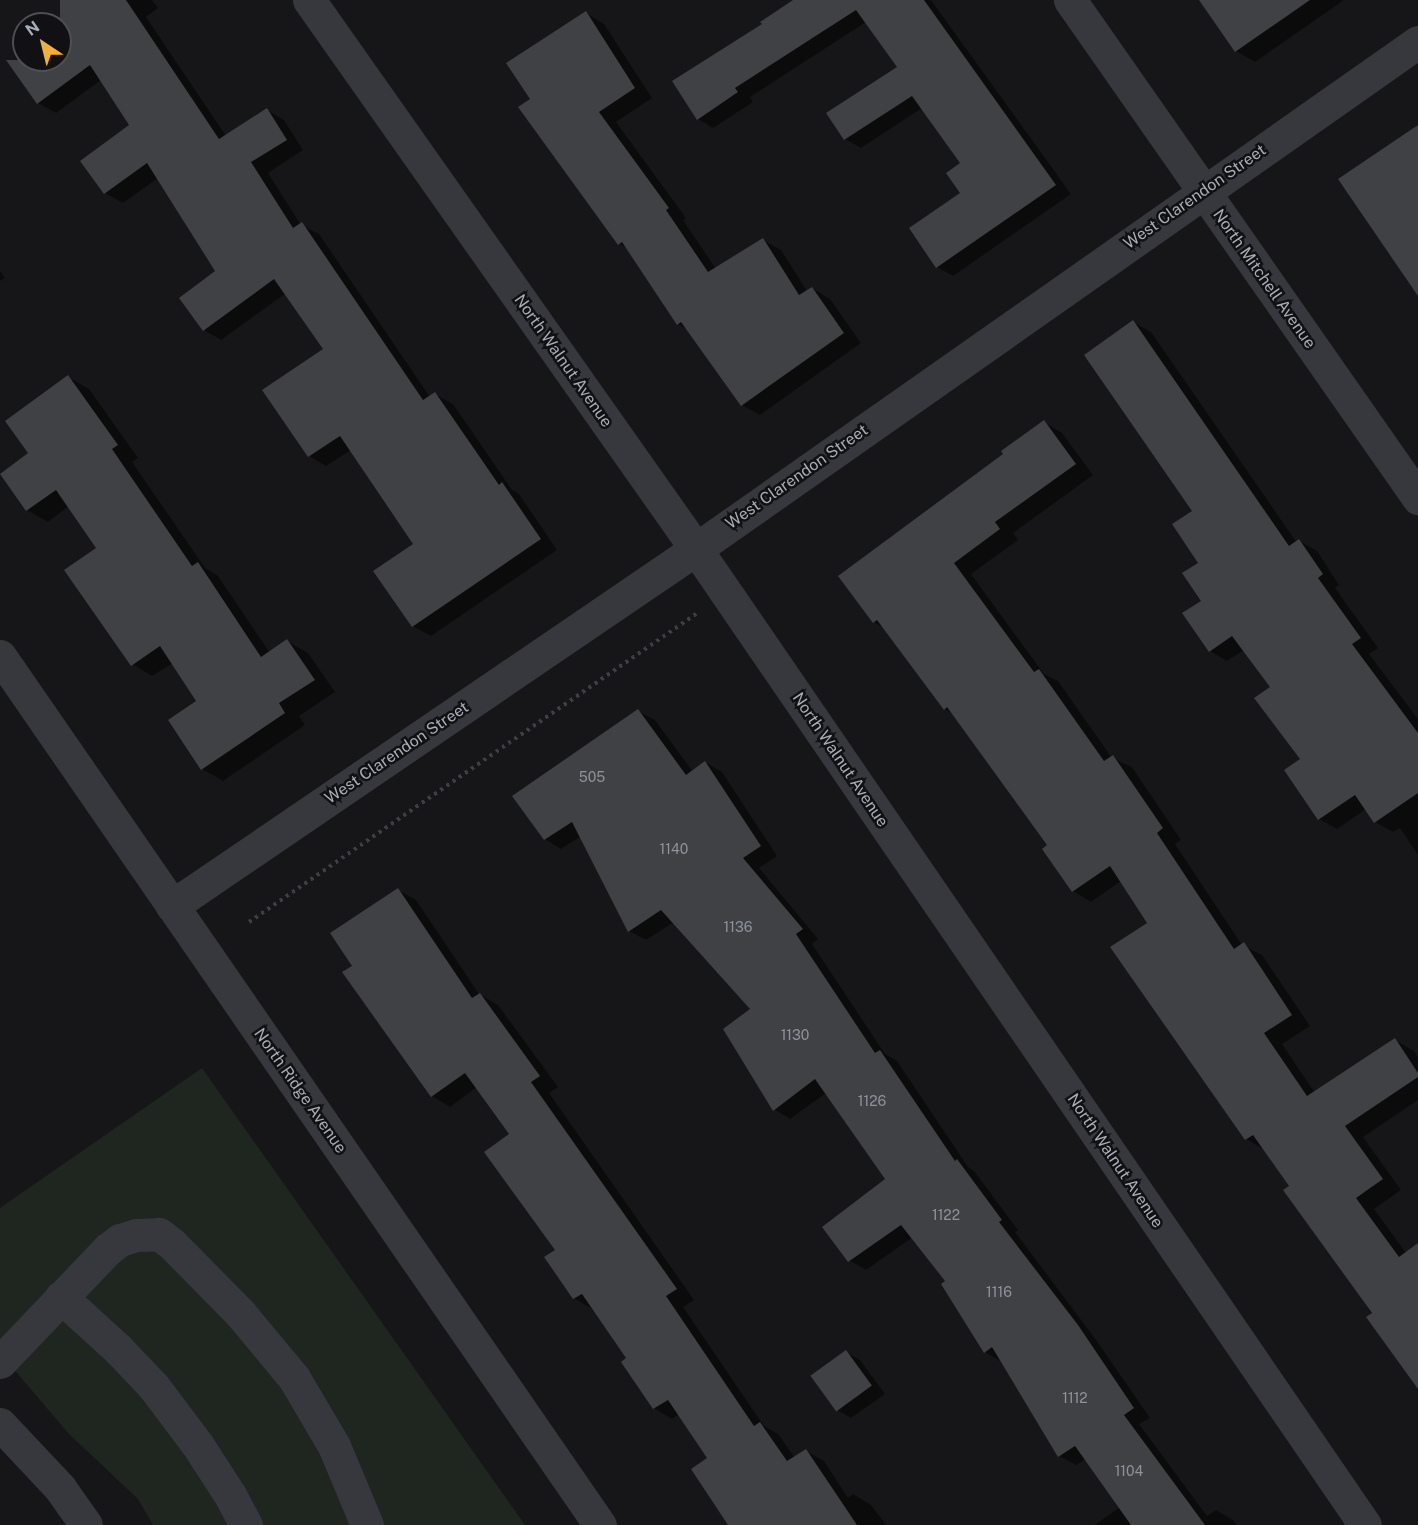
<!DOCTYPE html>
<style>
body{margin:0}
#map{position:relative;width:1418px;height:1525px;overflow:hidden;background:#161618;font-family:"Public Sans",sans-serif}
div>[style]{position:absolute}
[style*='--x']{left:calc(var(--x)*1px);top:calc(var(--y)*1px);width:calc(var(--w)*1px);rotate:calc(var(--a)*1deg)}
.green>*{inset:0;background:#1e261f}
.shadow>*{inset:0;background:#0007}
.building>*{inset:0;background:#404145;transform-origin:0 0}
.path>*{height:4px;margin-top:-2px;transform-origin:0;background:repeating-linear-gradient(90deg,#3d3f44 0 3px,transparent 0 7.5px)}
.minor>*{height:33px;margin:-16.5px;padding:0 16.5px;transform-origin:16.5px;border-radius:16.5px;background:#37383d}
span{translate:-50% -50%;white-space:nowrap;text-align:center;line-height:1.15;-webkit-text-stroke:5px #111113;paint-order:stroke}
.number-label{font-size:14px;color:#8e929b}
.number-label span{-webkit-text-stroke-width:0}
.street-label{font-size:16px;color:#a8adb8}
.north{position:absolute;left:12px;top:12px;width:60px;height:60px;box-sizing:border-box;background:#111113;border:2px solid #4d4f55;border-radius:50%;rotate:325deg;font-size:16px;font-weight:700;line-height:24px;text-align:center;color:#a8adb8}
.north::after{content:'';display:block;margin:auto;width:21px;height:27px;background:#f2b134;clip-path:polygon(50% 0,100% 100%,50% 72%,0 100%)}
</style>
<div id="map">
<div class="green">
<i style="clip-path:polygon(202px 1068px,525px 1525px,153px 1525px,138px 1499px,69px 1434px,0 1353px,0 1208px)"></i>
</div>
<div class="shadow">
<i style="clip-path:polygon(63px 0,152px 0,158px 8px,146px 17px,226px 136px,267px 110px,284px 120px,303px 150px,268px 173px,301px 225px,319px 234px,430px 397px,435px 394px,453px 404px,512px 490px,519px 494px,557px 550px,431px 636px,413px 626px,415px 544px,351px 450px,326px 466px,309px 456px,325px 349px,286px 293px,221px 340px,204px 330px,217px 272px,158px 178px,123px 203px,105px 193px,82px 161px,131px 125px,101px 80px,56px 113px,38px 103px,28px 60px,60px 60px)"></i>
<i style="clip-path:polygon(796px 0,931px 0,1071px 194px,953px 276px,937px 267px,962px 193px,962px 164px,922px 108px,861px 148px,845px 139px,899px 68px,866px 22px,750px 97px,753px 102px,713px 128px,698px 119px,764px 25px)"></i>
<i style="clip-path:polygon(1201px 0,1344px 0,1255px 62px,1236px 51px)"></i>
<i style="clip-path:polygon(586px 13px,604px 24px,652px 98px,616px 122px,686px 218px,683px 220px,716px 269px,763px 240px,781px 250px,807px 291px,812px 288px,830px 299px,861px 343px,760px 415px,742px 405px,688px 330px,678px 324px,628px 249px,619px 243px,532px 100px)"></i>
<i style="clip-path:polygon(0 271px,5px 278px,0 281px)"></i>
<i style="clip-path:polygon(1133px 322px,1151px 332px,1297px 543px,1299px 541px,1317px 551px,1339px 585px,1335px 588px,1378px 648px,1369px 654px,1418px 719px,1418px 855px,1400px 828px,1393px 832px,1375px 822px,1366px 809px,1337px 829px,1319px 819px,1286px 771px,1302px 760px,1272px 688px,1244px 650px,1227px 661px,1210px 651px,1195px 511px)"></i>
<i style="clip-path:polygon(68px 377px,89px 389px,138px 458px,132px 462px,205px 568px,218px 576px,270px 653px,287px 641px,308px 653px,335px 692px,299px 716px,305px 725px,223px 781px,202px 769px,198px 701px,173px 663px,152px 676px,132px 664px,98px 548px,69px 506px,48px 522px,27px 510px,30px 454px)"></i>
<i style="clip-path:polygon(1044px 422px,1062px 433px,1093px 475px,1013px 533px,1018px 540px,971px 574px,1044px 674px,1058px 681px,1112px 758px,1132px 767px,1181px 840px,1175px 844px,1242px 945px,1262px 955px,1310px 1026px,1282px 1044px,1315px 1093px,1395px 1040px,1414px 1051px,1418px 1057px,1418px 1100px,1363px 1137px,1401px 1190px,1374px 1209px,1406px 1253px,1418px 1245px,1418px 1388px,1291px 1186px,1265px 1150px,1246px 1139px,1112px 948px,1149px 923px,1121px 881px,1091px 902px,1073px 891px,1049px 846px,955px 715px,945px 709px,885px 629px,874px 622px,1005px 454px)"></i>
<i style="clip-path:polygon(638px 711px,655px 720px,693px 772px,705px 762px,722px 772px,777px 856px,759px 868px,818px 939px,812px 944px,885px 1054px,897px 1061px,968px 1167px,974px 1171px,1018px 1230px,1015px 1232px,1094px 1337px,1150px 1418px,1139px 1424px,1207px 1516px,1216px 1510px,1233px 1520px,1237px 1525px,1095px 1525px,1120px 1507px,1086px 1459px,1076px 1465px,1059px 1456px,1002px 1362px,985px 1352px,948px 1282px,913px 1237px,866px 1270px,849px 1260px,887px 1179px,826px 1093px,790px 1119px,774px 1109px,752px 1010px,674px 922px,646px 940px,629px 931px,581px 836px,561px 849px,545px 839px)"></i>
<i style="clip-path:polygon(398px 890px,416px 900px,479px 994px,498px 1005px,558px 1087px,549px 1093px,694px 1300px,683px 1307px,764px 1426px,778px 1434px,795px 1458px,806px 1451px,824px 1461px,848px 1498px,853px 1494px,871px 1505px,886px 1525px,754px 1525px,679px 1414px,672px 1419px,654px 1408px,628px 1358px,592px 1309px,574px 1298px,511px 1135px,477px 1087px,450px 1107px,432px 1096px,345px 972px,354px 966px)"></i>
<i style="clip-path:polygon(846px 1352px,860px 1360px,885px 1394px,851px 1418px,837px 1410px)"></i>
</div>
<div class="building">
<i style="clip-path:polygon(60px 0,126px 0,219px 139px,267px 108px,287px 140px,251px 162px,293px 228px,302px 222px,423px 400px,435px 392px,499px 485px,502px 482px,541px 539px,412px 627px,373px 571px,413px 544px,340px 436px,308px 457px,262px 390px,323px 349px,274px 279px,203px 331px,179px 298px,215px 271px,147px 163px,104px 194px,80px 161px,129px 125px,90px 65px,37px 104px,6px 60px,60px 60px)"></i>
<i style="clip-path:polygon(793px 0,924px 0,1056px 185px,936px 268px,909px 228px,960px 193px,946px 173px,960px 163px,912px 96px,844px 140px,826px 113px,897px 67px,856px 10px,735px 88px,738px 92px,697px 120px,672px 81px,762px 24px,760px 22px)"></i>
<i style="clip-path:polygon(1199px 0,1310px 0,1235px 52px)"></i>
<i style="clip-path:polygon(586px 11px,635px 88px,599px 112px,669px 208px,666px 210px,708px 272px,763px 238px,799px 295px,812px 287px,844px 333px,741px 406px,681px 322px,677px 325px,622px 242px,618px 245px,518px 107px,530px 99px,506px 63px)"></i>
<i style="clip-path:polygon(1418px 125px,1418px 296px,1338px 179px)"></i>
<i style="clip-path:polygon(1133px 320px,1289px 546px,1299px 539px,1323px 574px,1318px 578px,1361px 638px,1352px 644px,1418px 733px,1418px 793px,1374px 823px,1355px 795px,1318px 820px,1284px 770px,1300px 759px,1254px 698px,1270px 687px,1232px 636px,1209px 652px,1182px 613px,1201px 601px,1182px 573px,1198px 563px,1172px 524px,1192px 511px,1084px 355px)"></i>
<i style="clip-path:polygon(68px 375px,118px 445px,112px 449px,192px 566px,198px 562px,261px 657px,287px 639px,315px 680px,279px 703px,285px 713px,201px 770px,168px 720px,196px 701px,160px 646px,131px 666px,64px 570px,96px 548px,56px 490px,26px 511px,0 474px,28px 453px,5px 421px)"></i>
<i style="clip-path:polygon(1044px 420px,1076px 464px,995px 522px,1000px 529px,954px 563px,1034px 672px,1039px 669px,1104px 761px,1113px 755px,1163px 828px,1157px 833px,1234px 949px,1244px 942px,1292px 1015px,1264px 1033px,1307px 1096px,1395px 1038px,1418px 1073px,1418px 1077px,1345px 1126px,1383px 1179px,1356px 1198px,1399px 1257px,1418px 1243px,1418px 1389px,1366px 1317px,1372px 1313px,1283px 1190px,1289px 1186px,1253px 1135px,1245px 1140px,1110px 947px,1147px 923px,1110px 866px,1072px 892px,1042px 849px,1047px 845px,947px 707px,944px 710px,877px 620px,873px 623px,838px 576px,1003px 454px,1001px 451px)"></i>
<i style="clip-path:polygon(638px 709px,686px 775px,705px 761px,761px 846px,743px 858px,803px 929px,796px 934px,875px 1053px,880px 1050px,955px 1161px,957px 1159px,1002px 1220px,999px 1222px,1078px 1325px,1134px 1408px,1124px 1415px,1205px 1525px,1131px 1525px,1075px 1446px,1058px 1457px,992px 1347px,984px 1353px,941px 1284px,945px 1281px,901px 1225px,848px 1262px,822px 1227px,885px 1179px,815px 1079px,773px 1111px,723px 1029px,750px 1009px,661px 910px,628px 932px,572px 822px,544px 840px,512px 796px)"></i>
<i style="clip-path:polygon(398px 888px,472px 998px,480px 993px,540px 1076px,531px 1082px,677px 1289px,666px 1296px,754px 1426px,760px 1422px,787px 1461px,806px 1449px,857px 1525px,728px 1525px,691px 1469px,707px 1458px,668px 1400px,653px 1409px,621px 1362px,626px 1358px,582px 1294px,573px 1299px,544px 1257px,555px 1250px,484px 1152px,509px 1134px,465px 1073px,431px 1097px,342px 972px,352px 966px,330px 933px)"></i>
<i style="left:846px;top:1350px;width:44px;height:44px;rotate:54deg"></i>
</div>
<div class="path">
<i style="--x:249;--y:922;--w:543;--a:-34.57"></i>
</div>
<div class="minor">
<i style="--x:309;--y:0;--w:672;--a:54.82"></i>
<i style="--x:696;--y:549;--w:1183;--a:55.57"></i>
<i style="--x:1070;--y:0;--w:608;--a:55.05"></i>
<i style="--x:0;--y:656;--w:1056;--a:55.38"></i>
<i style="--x:172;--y:906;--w:634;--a:-34.27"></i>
<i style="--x:696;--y:549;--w:882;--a:-35.08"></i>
<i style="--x:61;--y:1297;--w:77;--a:42.4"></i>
<i style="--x:118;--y:1349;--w:52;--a:46.5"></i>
<i style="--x:154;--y:1387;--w:71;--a:53"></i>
<i style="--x:197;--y:1444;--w:61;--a:57.1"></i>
<i style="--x:230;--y:1495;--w:34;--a:62"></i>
<i style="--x:0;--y:1362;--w:156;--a:-46.3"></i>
<i style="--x:108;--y:1249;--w:15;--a:-37"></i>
<i style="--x:120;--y:1240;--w:17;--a:-17"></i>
<i style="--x:136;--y:1235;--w:23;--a:-2"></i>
<i style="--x:159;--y:1234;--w:16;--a:38"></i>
<i style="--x:172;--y:1244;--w:97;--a:45.4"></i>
<i style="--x:240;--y:1313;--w:85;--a:50.3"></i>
<i style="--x:294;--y:1378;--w:79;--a:59.5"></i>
<i style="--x:334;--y:1446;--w:86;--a:67.3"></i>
<i style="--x:0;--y:1424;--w:88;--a:46.8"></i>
<i style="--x:60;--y:1488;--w:45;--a:54.9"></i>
</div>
<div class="number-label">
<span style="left:592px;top:777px">505</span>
<span style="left:674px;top:849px">1140</span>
<span style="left:738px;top:927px">1136</span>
<span style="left:795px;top:1035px">1130</span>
<span style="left:872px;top:1101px">1126</span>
<span style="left:946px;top:1215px">1122</span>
<span style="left:999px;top:1292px">1116</span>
<span style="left:1075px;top:1398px">1112</span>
<span style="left:1129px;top:1471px">1104</span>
</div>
<div class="street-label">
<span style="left:1195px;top:197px;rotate:-35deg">West Clarendon Street</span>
<span style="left:1264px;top:279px;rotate:55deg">North Mitchell Avenue</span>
<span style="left:563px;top:361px;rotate:55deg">North Walnut Avenue</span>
<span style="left:797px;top:477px;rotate:-35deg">West Clarendon Street</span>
<span style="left:397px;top:753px;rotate:-34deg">West Clarendon Street</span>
<span style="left:840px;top:760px;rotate:56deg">North Walnut Avenue</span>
<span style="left:300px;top:1091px;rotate:55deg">North Ridge Avenue</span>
<span style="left:1115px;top:1161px;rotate:56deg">North Walnut Avenue</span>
</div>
<div class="north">N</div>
</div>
